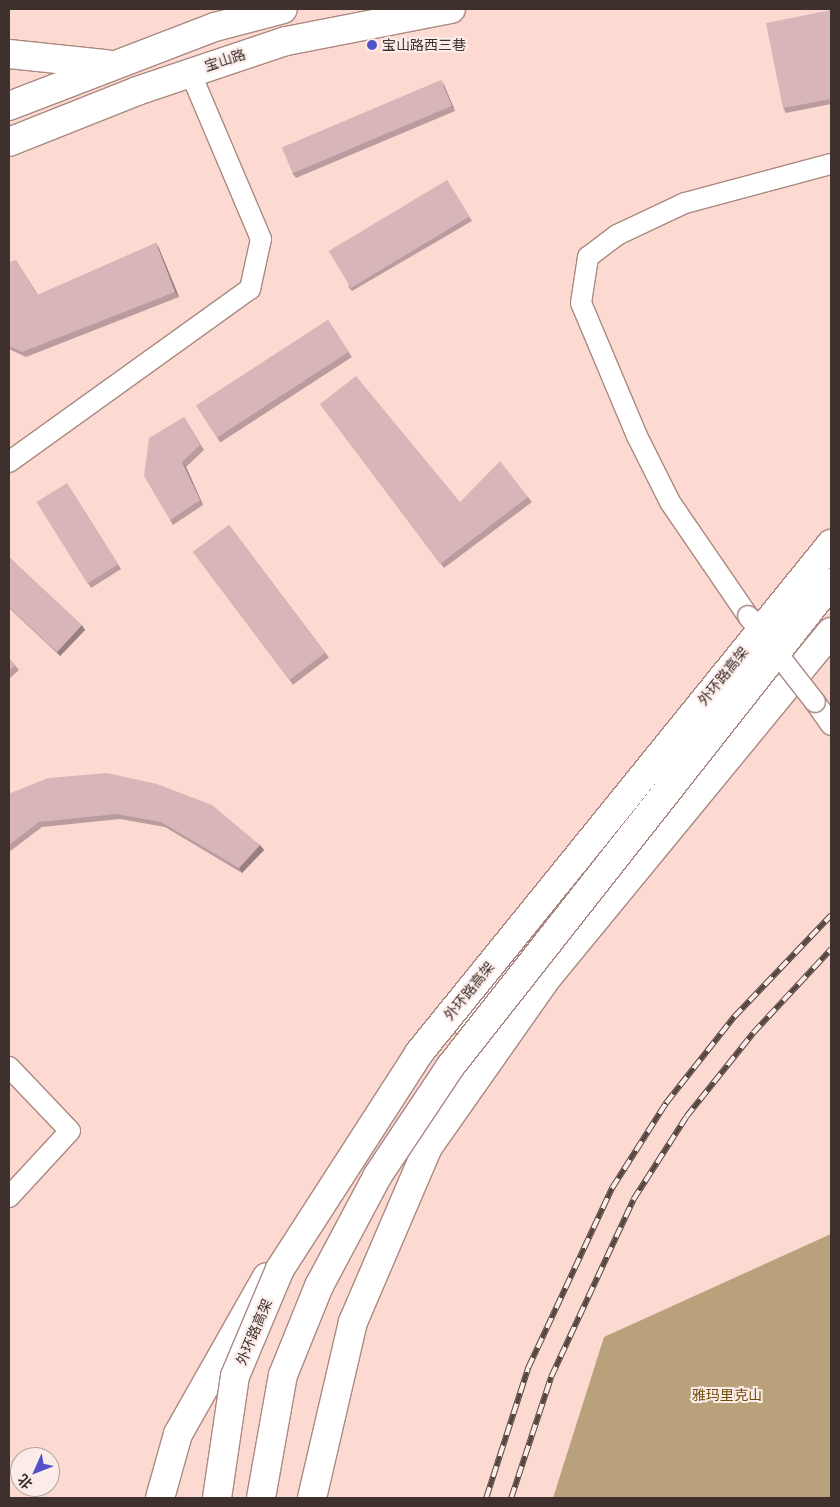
<!DOCTYPE html>
<meta charset="utf-8">
<style>
body{margin:0}
#map{position:relative;width:840px;height:1507px;overflow:hidden;background:#fddad1;font-family:"DejaVu Sans","Noto Sans SC",sans-serif}
div>[style]{position:absolute}
[style*='--x']{left:calc(var(--x)*1px);top:calc(var(--y)*1px);width:calc(var(--w)*1px);rotate:calc(var(--a)*1deg)}
.forest>*{inset:0;background:#b8a17b}
.roads{filter:drop-shadow(1px 0 #a98981) drop-shadow(-1px 0 #a98981) drop-shadow(0 1px #a98981) drop-shadow(0 -1px #a98981)}
.street>*{height:20px;margin:-10px;padding:0 10px;transform-origin:10px;border-radius:10px;background:#fff}
.primary>*{height:28px;margin:-14px;padding:0 14px;transform-origin:14px;border-radius:14px;background:#fff}
.highway>*{height:28px;margin:-14px;padding:0 14px;transform-origin:14px;border-radius:14px;background:#fff}
.rail>*{height:5.5px;margin-top:-2.75px;transform-origin:0;background:repeating-linear-gradient(90deg,#fbece9 0 11px,#574742 0 22px);box-sizing:border-box;border-block:1px solid #574742}
.bridges{filter:drop-shadow(1px 0 #a98981) drop-shadow(-1px 0 #a98981) drop-shadow(0 1px #a98981) drop-shadow(0 -1px #a98981)}
.street-bridge>*{height:20px;margin:-10px;padding:0 10px;transform-origin:10px;border-radius:10px;background:#fff}
.highway-bridge>*{height:28px;margin:-14px;padding:0 14px;transform-origin:14px;border-radius:14px;background:#fff}
.wall>*{inset:0;background:#ba9c9f;transform-origin:0 0}
.shaded-wall>*{inset:0;background:#977f82}
.building>*{inset:0;background:#d8b5b9;transform-origin:0 0}
.dots>*{width:14px;height:14px;translate:-50% -50%;box-sizing:border-box;border:2px solid #fbece9;border-radius:50%}
span{translate:-50% -50%;white-space:nowrap;text-align:center;line-height:1.15;-webkit-text-stroke:4px #fbece9;paint-order:stroke}
.poi-label{font-size:14px;color:#3e312d}
.left{translate:0 -50%;text-align:left}
.street-label{font-size:14px;color:#3e312d}
.park-label{font-size:14px;color:#6f4e0b}
.frame{position:absolute;inset:0;border:10px solid #3e312d;pointer-events:none}
.north{position:absolute;left:10px;top:1447px;width:50px;height:50px;box-sizing:border-box;background:#fbece9;border:1px solid #afa19e;border-radius:50%;rotate:226deg;font-size:14px;font-weight:700;line-height:20px;text-align:center;color:#3e312d}
.north::after{content:'';display:block;margin:auto;width:18px;height:22px;background:#5352c9;clip-path:polygon(50% 0,100% 100%,50% 72%,0 100%)}
</style>
<div id="map">
<div class="forest">
<i style="clip-path:polygon(831px 1234px,831px 1498px,553px 1498px,604px 1337px)"></i>
</div>
<div class="roads">
<div class="street">
<i style="--x:9;--y:462;--w:297;--a:-35.7"></i>
<i style="--x:250;--y:289;--w:51;--a:-77.6"></i>
<i style="--x:261;--y:239;--w:181;--a:-113"></i>
<i style="--x:748;--y:616;--w:138;--a:-124.4"></i>
<i style="--x:670;--y:502;--w:74;--a:-116.6"></i>
<i style="--x:637;--y:436;--w:144;--a:-112.8"></i>
<i style="--x:581;--y:303;--w:47;--a:-81.3"></i>
<i style="--x:588;--y:257;--w:36;--a:-37"></i>
<i style="--x:617;--y:235;--w:75;--a:-25.2"></i>
<i style="--x:685;--y:203;--w:151;--a:-15"></i>
<i style="--x:815;--y:702;--w:28;--a:55"></i>
<i style="--x:9;--y:1067;--w:88;--a:46.4"></i>
<i style="--x:70;--y:1131;--w:90;--a:132.7"></i>
</div>
<div class="primary">
<i style="--x:9;--y:54;--w:98;--a:5.9"></i>
<i style="--x:9;--y:106;--w:221;--a:-21"></i>
<i style="--x:215;--y:27;--w:70;--a:-14.8"></i>
<i style="--x:9;--y:142;--w:138;--a:-21.7"></i>
<i style="--x:137;--y:91;--w:157;--a:-18.6"></i>
<i style="--x:286;--y:41;--w:168;--a:-11"></i>
</div>
<div class="highway">
<i style="--x:463;--y:1020;--w:274;--a:-50.6"></i>
<i style="--x:160;--y:1498;--w:66;--a:-74.3"></i>
<i style="--x:178;--y:1434;--w:180;--a:-60.5"></i>
<i style="--x:312;--y:1498;--w:181;--a:-76.9"></i>
<i style="--x:353;--y:1322;--w:190;--a:-66.8"></i>
<i style="--x:428;--y:1147;--w:205;--a:-54.9"></i>
<i style="--x:546;--y:979;--w:449;--a:-50.6"></i>
</div>
</div>
<div class="rail">
<i style="--x:486;--y:1498;--w:137;--a:-72.1"></i>
<i style="--x:528;--y:1368;--w:199;--a:-65"></i>
<i style="--x:612;--y:1188;--w:101;--a:-57.6"></i>
<i style="--x:666;--y:1103;--w:110;--a:-51.7"></i>
<i style="--x:734;--y:1017;--w:141;--a:-46.4"></i>
<i style="--x:511;--y:1498;--w:127;--a:-71.7"></i>
<i style="--x:551;--y:1377;--w:195;--a:-65.1"></i>
<i style="--x:633;--y:1200;--w:98;--a:-57.4"></i>
<i style="--x:686;--y:1117;--w:107;--a:-51.4"></i>
<i style="--x:753;--y:1033;--w:115;--a:-47.1"></i>
</div>
<div class="bridges">
<div class="street-bridge">
<i style="--x:748;--y:616;--w:109;--a:52.1"></i>
</div>
<div class="highway-bridge">
<i style="--x:217;--y:1498;--w:123;--a:-81.6"></i>
<i style="--x:235;--y:1376;--w:116;--a:-67.2"></i>
<i style="--x:280;--y:1269;--w:257;--a:-57.2"></i>
<i style="--x:419;--y:1053;--w:655;--a:-51.01"></i>
<i style="--x:261;--y:1498;--w:125;--a:-79.9"></i>
<i style="--x:283;--y:1375;--w:96;--a:-68"></i>
<i style="--x:319;--y:1286;--w:126;--a:-62"></i>
<i style="--x:378;--y:1175;--w:130;--a:-56.3"></i>
<i style="--x:450;--y:1067;--w:616;--a:-51.79"></i>
</div>
</div>
<div class="wall">
<i style="clip-path:polygon(831px 10px,831px 104px,786px 113px,783px 108px)"></i>
<i style="clip-path:polygon(444px 85px,455px 111px,296px 178px,292px 173px)"></i>
<i style="clip-path:polygon(447px 180px,472px 221px,352px 291px,348px 286px)"></i>
<i style="clip-path:polygon(156px 243px,159px 248px,179px 297px,26px 357px,9px 349px,9px 263px,16px 260px,38px 295px)"></i>
<i style="left:328px;top:320px;width:44px;height:157px;rotate:57deg"></i>
<i style="clip-path:polygon(320px 404px,460px 502px,528px 497px,532px 502px,444px 568px)"></i>
<i style="clip-path:polygon(184px 417px,204px 450px,186px 467px,203px 505px,173px 525px,170px 520px)"></i>
<i style="clip-path:polygon(70px 488px,121px 569px,91px 588px,88px 583px)"></i>
<i style="left:229px;top:525px;width:166px;height:45px;rotate:53deg"></i>
<i style="clip-path:polygon(9px 557px,85px 630px,60px 656px,9px 608px)"></i>
<i style="clip-path:polygon(9px 658px,19px 670px,9px 679px)"></i>
<i style="clip-path:polygon(49px 778px,260px 845px,264px 850px,242px 873px,165px 827px,120px 819px,42px 827px,9px 852px,9px 794px)"></i>
</div>
<div class="shaded-wall">
<i style="clip-path:polygon(441px 80px,444px 85px,455px 111px,452px 106px)"></i>
<i style="clip-path:polygon(156px 243px,159px 248px,179px 297px,175px 292px)"></i>
<i style="clip-path:polygon(182px 462px,186px 467px,203px 505px,200px 500px)"></i>
<i style="clip-path:polygon(82px 625px,85px 630px,60px 656px,57px 652px)"></i>
<i style="clip-path:polygon(260px 845px,264px 850px,242px 873px,239px 868px)"></i>
</div>
<div class="building">
<i style="clip-path:polygon(831px 10px,831px 99px,783px 108px,766px 23px)"></i>
<i style="left:441px;top:80px;width:28px;height:173px;rotate:67deg"></i>
<i style="left:447px;top:180px;width:43px;height:138px;rotate:59deg"></i>
<i style="clip-path:polygon(156px 243px,175px 292px,22px 352px,9px 346px,9px 263px,16px 260px,37px 295px)"></i>
<i style="left:328px;top:320px;width:38px;height:157px;rotate:57deg"></i>
<i style="clip-path:polygon(356px 376px,460px 502px,500px 461px,528px 497px,440px 564px,320px 404px)"></i>
<i style="clip-path:polygon(184px 417px,200px 445px,182px 462px,200px 500px,170px 520px,144px 476px,149px 438px)"></i>
<i style="left:67px;top:483px;width:96px;height:36px;rotate:58deg"></i>
<i style="left:229px;top:525px;width:160px;height:45px;rotate:53deg"></i>
<i style="clip-path:polygon(9px 557px,82px 625px,57px 652px,9px 607px)"></i>
<i style="clip-path:polygon(9px 658px,15px 665px,9px 671px)"></i>
<i style="clip-path:polygon(107px 773px,157px 784px,212px 805px,260px 845px,239px 868px,161px 822px,116px 814px,39px 822px,9px 845px,9px 794px,49px 778px)"></i>
</div>
<div class="dots">
<i style="left:372px;top:45px;background:#5352c9"></i>
</div>
<div class="poi-label">
<span class="left" style="left:382px;top:45px">宝山路西三巷</span>
</div>
<div class="street-label">
<span style="left:225px;top:60px;rotate:-18deg">宝山路</span>
<span style="left:723px;top:676px;rotate:-51deg">外环路高架</span>
<span style="left:469px;top:991px;rotate:-51deg">外环路高架</span>
<span style="left:254px;top:1332px;rotate:-67deg">外环路高架</span>
</div>
<div class="park-label">
<span style="left:727px;top:1395px">雅玛里克山</span>
</div>
<div class="frame"></div>
<div class="north">北</div>
</div>
